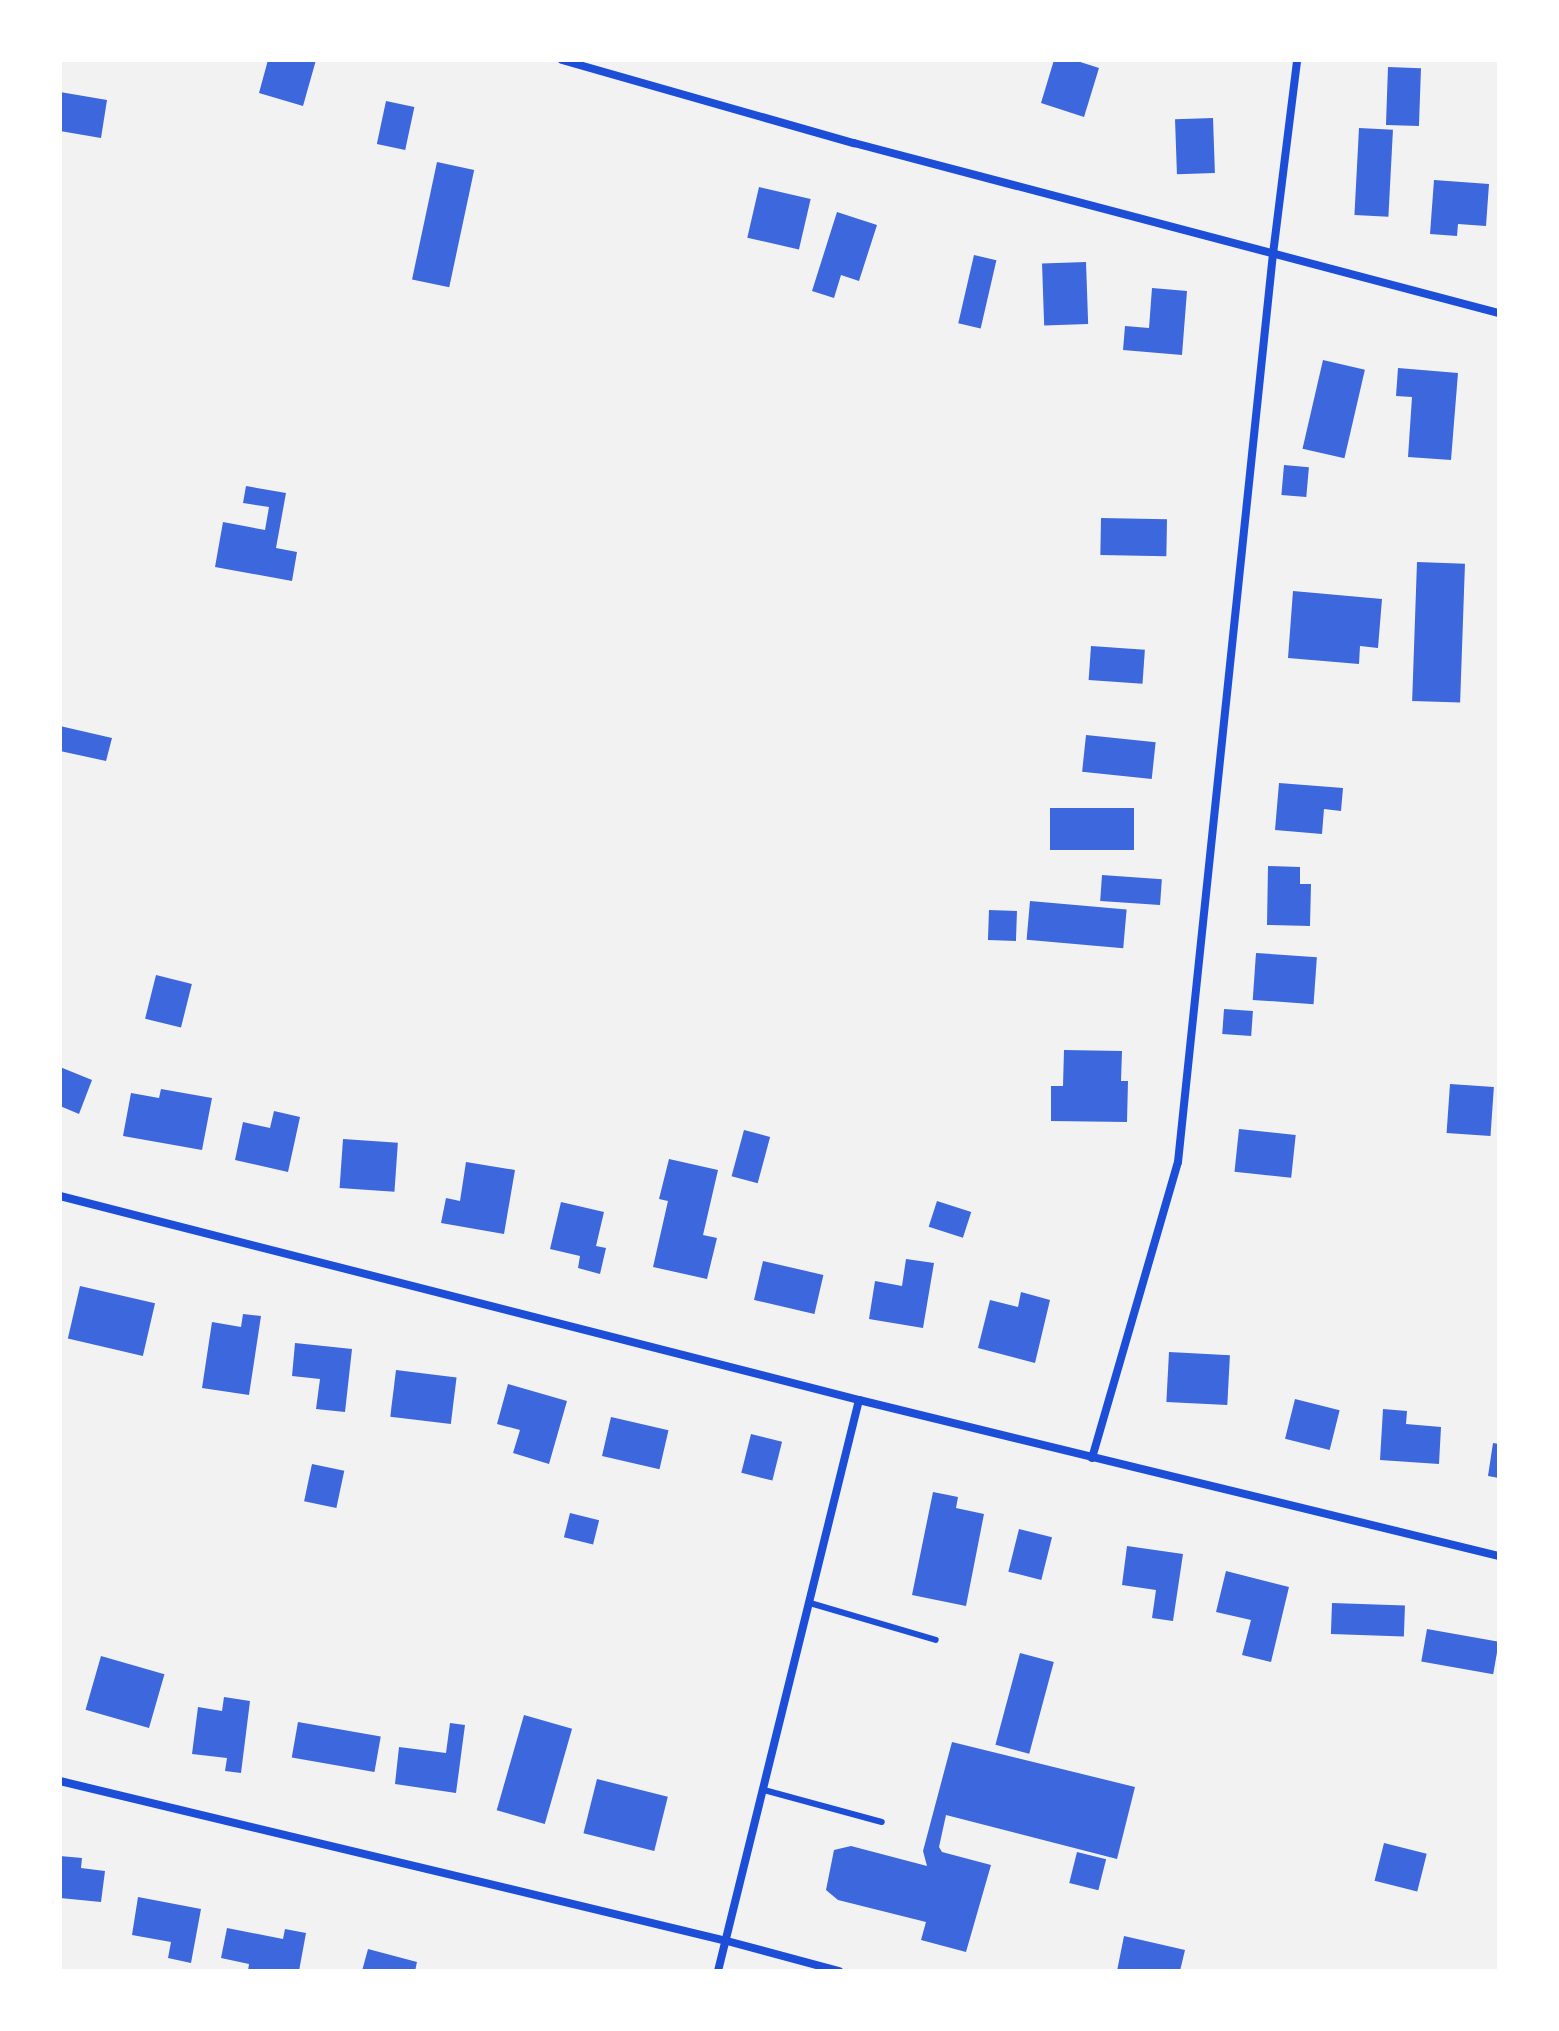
<!DOCTYPE html>
<style>
body{margin:0}
#map{position:relative;width:1559px;height:2031px;overflow:hidden;background:#f2f2f2;font-family:Helvetica,sans-serif}
div>[style]{position:absolute}
[style*='--x']{left:calc(var(--x)*1px);top:calc(var(--y)*1px);width:calc(var(--w)*1px);rotate:calc(var(--a)*1deg)}
.building>*{inset:0;background:#3d67dc;transform-origin:0 0}
.service>*{height:6px;margin:-3px;padding:0 3px;transform-origin:3px;border-radius:3px;background:#1d4ed8}
.minor>*{height:8px;margin:-4px;padding:0 4px;transform-origin:4px;border-radius:4px;background:#1d4ed8}
span{translate:-50% -50%;white-space:nowrap;text-align:center;line-height:1.15;-webkit-text-stroke:7px #fff;paint-order:stroke}
.frame{position:absolute;inset:0;border:62px solid #fff;pointer-events:none}
</style>
<div id="map">
<div class="building">
<i style="clip-path:polygon(268px 60px,316px 60px,303px 106px,259px 93px)"></i>
<i style="clip-path:polygon(1054px 60px,1074px 60px,1099px 68px,1084px 117px,1041px 103px)"></i>
<i style="left:1388px;top:67px;width:33px;height:58px;rotate:2deg"></i>
<i style="clip-path:polygon(60px 92px,107px 100px,101px 138px,60px 131px)"></i>
<i style="left:386px;top:101px;width:29px;height:44px;rotate:12deg"></i>
<i style="left:1213px;top:118px;width:55px;height:38px;rotate:88deg"></i>
<i style="left:1359px;top:128px;width:34px;height:87px;rotate:3deg"></i>
<i style="left:437px;top:162px;width:38px;height:120px;rotate:12deg"></i>
<i style="clip-path:polygon(1434px 180px,1489px 184px,1486px 226px,1458px 224px,1457px 236px,1430px 234px)"></i>
<i style="left:759px;top:187px;width:53px;height:52px;rotate:13deg"></i>
<i style="clip-path:polygon(837px 212px,877px 225px,859px 281px,841px 275px,834px 298px,812px 291px)"></i>
<i style="left:974px;top:255px;width:23px;height:70px;rotate:13deg"></i>
<i style="left:1086px;top:262px;width:62px;height:44px;rotate:88deg"></i>
<i style="clip-path:polygon(1152px 288px,1187px 291px,1182px 355px,1123px 350px,1125px 326px,1149px 328px)"></i>
<i style="left:1323px;top:360px;width:43px;height:91px;rotate:13deg"></i>
<i style="clip-path:polygon(1398px 368px,1458px 373px,1451px 460px,1408px 457px,1412px 397px,1396px 396px)"></i>
<i style="left:1284px;top:465px;width:25px;height:30px;rotate:5deg"></i>
<i style="clip-path:polygon(246px 486px,286px 493px,276px 548px,297px 552px,292px 581px,215px 567px,223px 522px,265px 530px,269px 507px,243px 503px)"></i>
<i style="left:1101px;top:518px;width:66px;height:37px;rotate:1deg"></i>
<i style="left:1417px;top:562px;width:48px;height:139px;rotate:2deg"></i>
<i style="clip-path:polygon(1293px 591px,1382px 599px,1378px 648px,1360px 646px,1359px 664px,1288px 658px)"></i>
<i style="left:1091px;top:646px;width:54px;height:34px;rotate:4deg"></i>
<i style="clip-path:polygon(60px 726px,112px 738px,106px 761px,60px 751px)"></i>
<i style="left:1086px;top:735px;width:70px;height:37px;rotate:6deg"></i>
<i style="clip-path:polygon(1279px 783px,1343px 788px,1341px 811px,1324px 809px,1322px 834px,1275px 830px)"></i>
<i style="left:1050px;top:808px;width:84px;height:42px"></i>
<i style="clip-path:polygon(1268px 866px,1300px 867px,1300px 884px,1311px 884px,1310px 926px,1267px 925px)"></i>
<i style="left:1102px;top:875px;width:60px;height:26px;rotate:4deg"></i>
<i style="left:1030px;top:901px;width:97px;height:39px;rotate:5deg"></i>
<i style="left:989px;top:910px;width:28px;height:30px;rotate:2deg"></i>
<i style="left:1256px;top:953px;width:61px;height:47px;rotate:4deg"></i>
<i style="left:156px;top:975px;width:37px;height:45px;rotate:14deg"></i>
<i style="left:1224px;top:1009px;width:29px;height:25px;rotate:4deg"></i>
<i style="clip-path:polygon(1064px 1050px,1122px 1051px,1121px 1081px,1128px 1081px,1127px 1122px,1051px 1121px,1051px 1086px,1063px 1086px)"></i>
<i style="clip-path:polygon(60px 1067px,92px 1080px,79px 1114px,60px 1106px)"></i>
<i style="left:1450px;top:1084px;width:44px;height:49px;rotate:4deg"></i>
<i style="clip-path:polygon(161px 1089px,212px 1098px,202px 1150px,123px 1136px,131px 1093px,159px 1098px)"></i>
<i style="clip-path:polygon(274px 1111px,300px 1117px,288px 1172px,235px 1160px,243px 1122px,270px 1128px)"></i>
<i style="left:1239px;top:1129px;width:57px;height:43px;rotate:6deg"></i>
<i style="left:744px;top:1130px;width:27px;height:48px;rotate:15deg"></i>
<i style="left:343px;top:1139px;width:55px;height:49px;rotate:4deg"></i>
<i style="clip-path:polygon(669px 1159px,718px 1170px,703px 1235px,717px 1238px,707px 1279px,653px 1267px,668px 1201px,659px 1199px)"></i>
<i style="clip-path:polygon(466px 1162px,515px 1170px,504px 1234px,441px 1223px,446px 1198px,460px 1201px)"></i>
<i style="left:937px;top:1201px;width:36px;height:27px;rotate:18deg"></i>
<i style="clip-path:polygon(561px 1202px,604px 1212px,596px 1246px,606px 1248px,600px 1274px,578px 1268px,580px 1256px,550px 1249px)"></i>
<i style="clip-path:polygon(906px 1259px,934px 1263px,923px 1328px,869px 1319px,875px 1281px,902px 1286px)"></i>
<i style="left:763px;top:1261px;width:62px;height:40px;rotate:13deg"></i>
<i style="left:80px;top:1286px;width:77px;height:54px;rotate:13deg"></i>
<i style="clip-path:polygon(1021px 1292px,1050px 1300px,1035px 1363px,978px 1348px,990px 1300px,1018px 1307px)"></i>
<i style="clip-path:polygon(243px 1314px,261px 1316px,249px 1395px,202px 1388px,212px 1322px,241px 1327px)"></i>
<i style="clip-path:polygon(295px 1343px,352px 1349px,345px 1412px,316px 1409px,320px 1379px,292px 1376px)"></i>
<i style="left:1169px;top:1352px;width:61px;height:50px;rotate:3deg"></i>
<i style="left:396px;top:1370px;width:61px;height:47px;rotate:7deg"></i>
<i style="clip-path:polygon(508px 1384px,567px 1401px,549px 1464px,513px 1453px,520px 1430px,497px 1424px)"></i>
<i style="left:1295px;top:1399px;width:46px;height:41px;rotate:14deg"></i>
<i style="clip-path:polygon(1383px 1409px,1407px 1411px,1406px 1424px,1441px 1427px,1439px 1464px,1380px 1460px)"></i>
<i style="left:611px;top:1417px;width:59px;height:40px;rotate:13deg"></i>
<i style="left:751px;top:1434px;width:32px;height:40px;rotate:14deg"></i>
<i style="clip-path:polygon(1493px 1443px,1499px 1444px,1499px 1478px,1488px 1476px)"></i>
<i style="left:312px;top:1464px;width:33px;height:38px;rotate:12deg"></i>
<i style="clip-path:polygon(933px 1492px,958px 1497px,956px 1508px,984px 1514px,966px 1606px,912px 1595px)"></i>
<i style="left:570px;top:1513px;width:30px;height:25px;rotate:14deg"></i>
<i style="left:1019px;top:1529px;width:34px;height:44px;rotate:14deg"></i>
<i style="clip-path:polygon(1127px 1546px,1183px 1554px,1173px 1621px,1152px 1618px,1156px 1590px,1122px 1585px)"></i>
<i style="clip-path:polygon(1226px 1571px,1289px 1587px,1271px 1662px,1242px 1655px,1251px 1620px,1216px 1612px)"></i>
<i style="left:1332px;top:1603px;width:73px;height:31px;rotate:2deg"></i>
<i style="left:1427px;top:1629px;width:73px;height:33px;rotate:10deg"></i>
<i style="left:1020px;top:1653px;width:35px;height:95px;rotate:15deg"></i>
<i style="left:101px;top:1656px;width:66px;height:56px;rotate:16deg"></i>
<i style="clip-path:polygon(224px 1697px,250px 1701px,241px 1773px,225px 1771px,227px 1758px,192px 1754px,198px 1707px,222px 1711px)"></i>
<i style="left:524px;top:1715px;width:50px;height:99px;rotate:16deg"></i>
<i style="left:298px;top:1722px;width:84px;height:36px;rotate:10deg"></i>
<i style="clip-path:polygon(450px 1723px,465px 1725px,456px 1793px,395px 1784px,399px 1747px,446px 1753px)"></i>
<i style="clip-path:polygon(952px 1742px,1135px 1787px,1117px 1859px,946px 1815px,939px 1847px,942px 1852px,991px 1865px,966px 1952px,921px 1940px,926px 1922px,838px 1900px,826px 1890px,834px 1850px,851px 1846px,927px 1866px,923px 1851px)"></i>
<i style="left:597px;top:1779px;width:73px;height:56px;rotate:14deg"></i>
<i style="left:1384px;top:1843px;width:44px;height:39px;rotate:14deg"></i>
<i style="left:1077px;top:1852px;width:30px;height:32px;rotate:14deg"></i>
<i style="clip-path:polygon(60px 1856px,82px 1858px,81px 1868px,105px 1871px,101px 1902px,60px 1898px)"></i>
<i style="clip-path:polygon(138px 1897px,201px 1909px,191px 1963px,168px 1958px,171px 1942px,132px 1935px)"></i>
<i style="clip-path:polygon(227px 1928px,283px 1939px,285px 1929px,306px 1933px,299px 1971px,248px 1971px,249px 1964px,221px 1958px)"></i>
<i style="clip-path:polygon(1124px 1936px,1185px 1950px,1180px 1971px,1117px 1971px)"></i>
<i style="clip-path:polygon(368px 1949px,417px 1962px,415px 1971px,362px 1971px)"></i>
</div>
<div class="service">
<i style="--x:810;--y:1603;--w:131;--a:16.4"></i>
<i style="--x:764;--y:1790;--w:122;--a:15.2"></i>
</div>
<div class="minor">
<i style="--x:562;--y:60;--w:304;--a:15.9"></i>
<i style="--x:854;--y:143;--w:667;--a:14.77"></i>
<i style="--x:60;--y:1196;--w:825;--a:14.32"></i>
<i style="--x:859;--y:1400;--w:659;--a:13.7"></i>
<i style="--x:1092;--y:1458;--w:308;--a:-73.8"></i>
<i style="--x:1178;--y:1162;--w:913;--a:-84.03"></i>
<i style="--x:1273;--y:254;--w:195;--a:-82.9"></i>
<i style="--x:60;--y:1781;--w:686;--a:13.49"></i>
<i style="--x:727;--y:1941;--w:116;--a:15"></i>
<i style="--x:718;--y:1971;--w:588;--a:-76.13"></i>
</div>
<div class="frame"></div>
</div>
